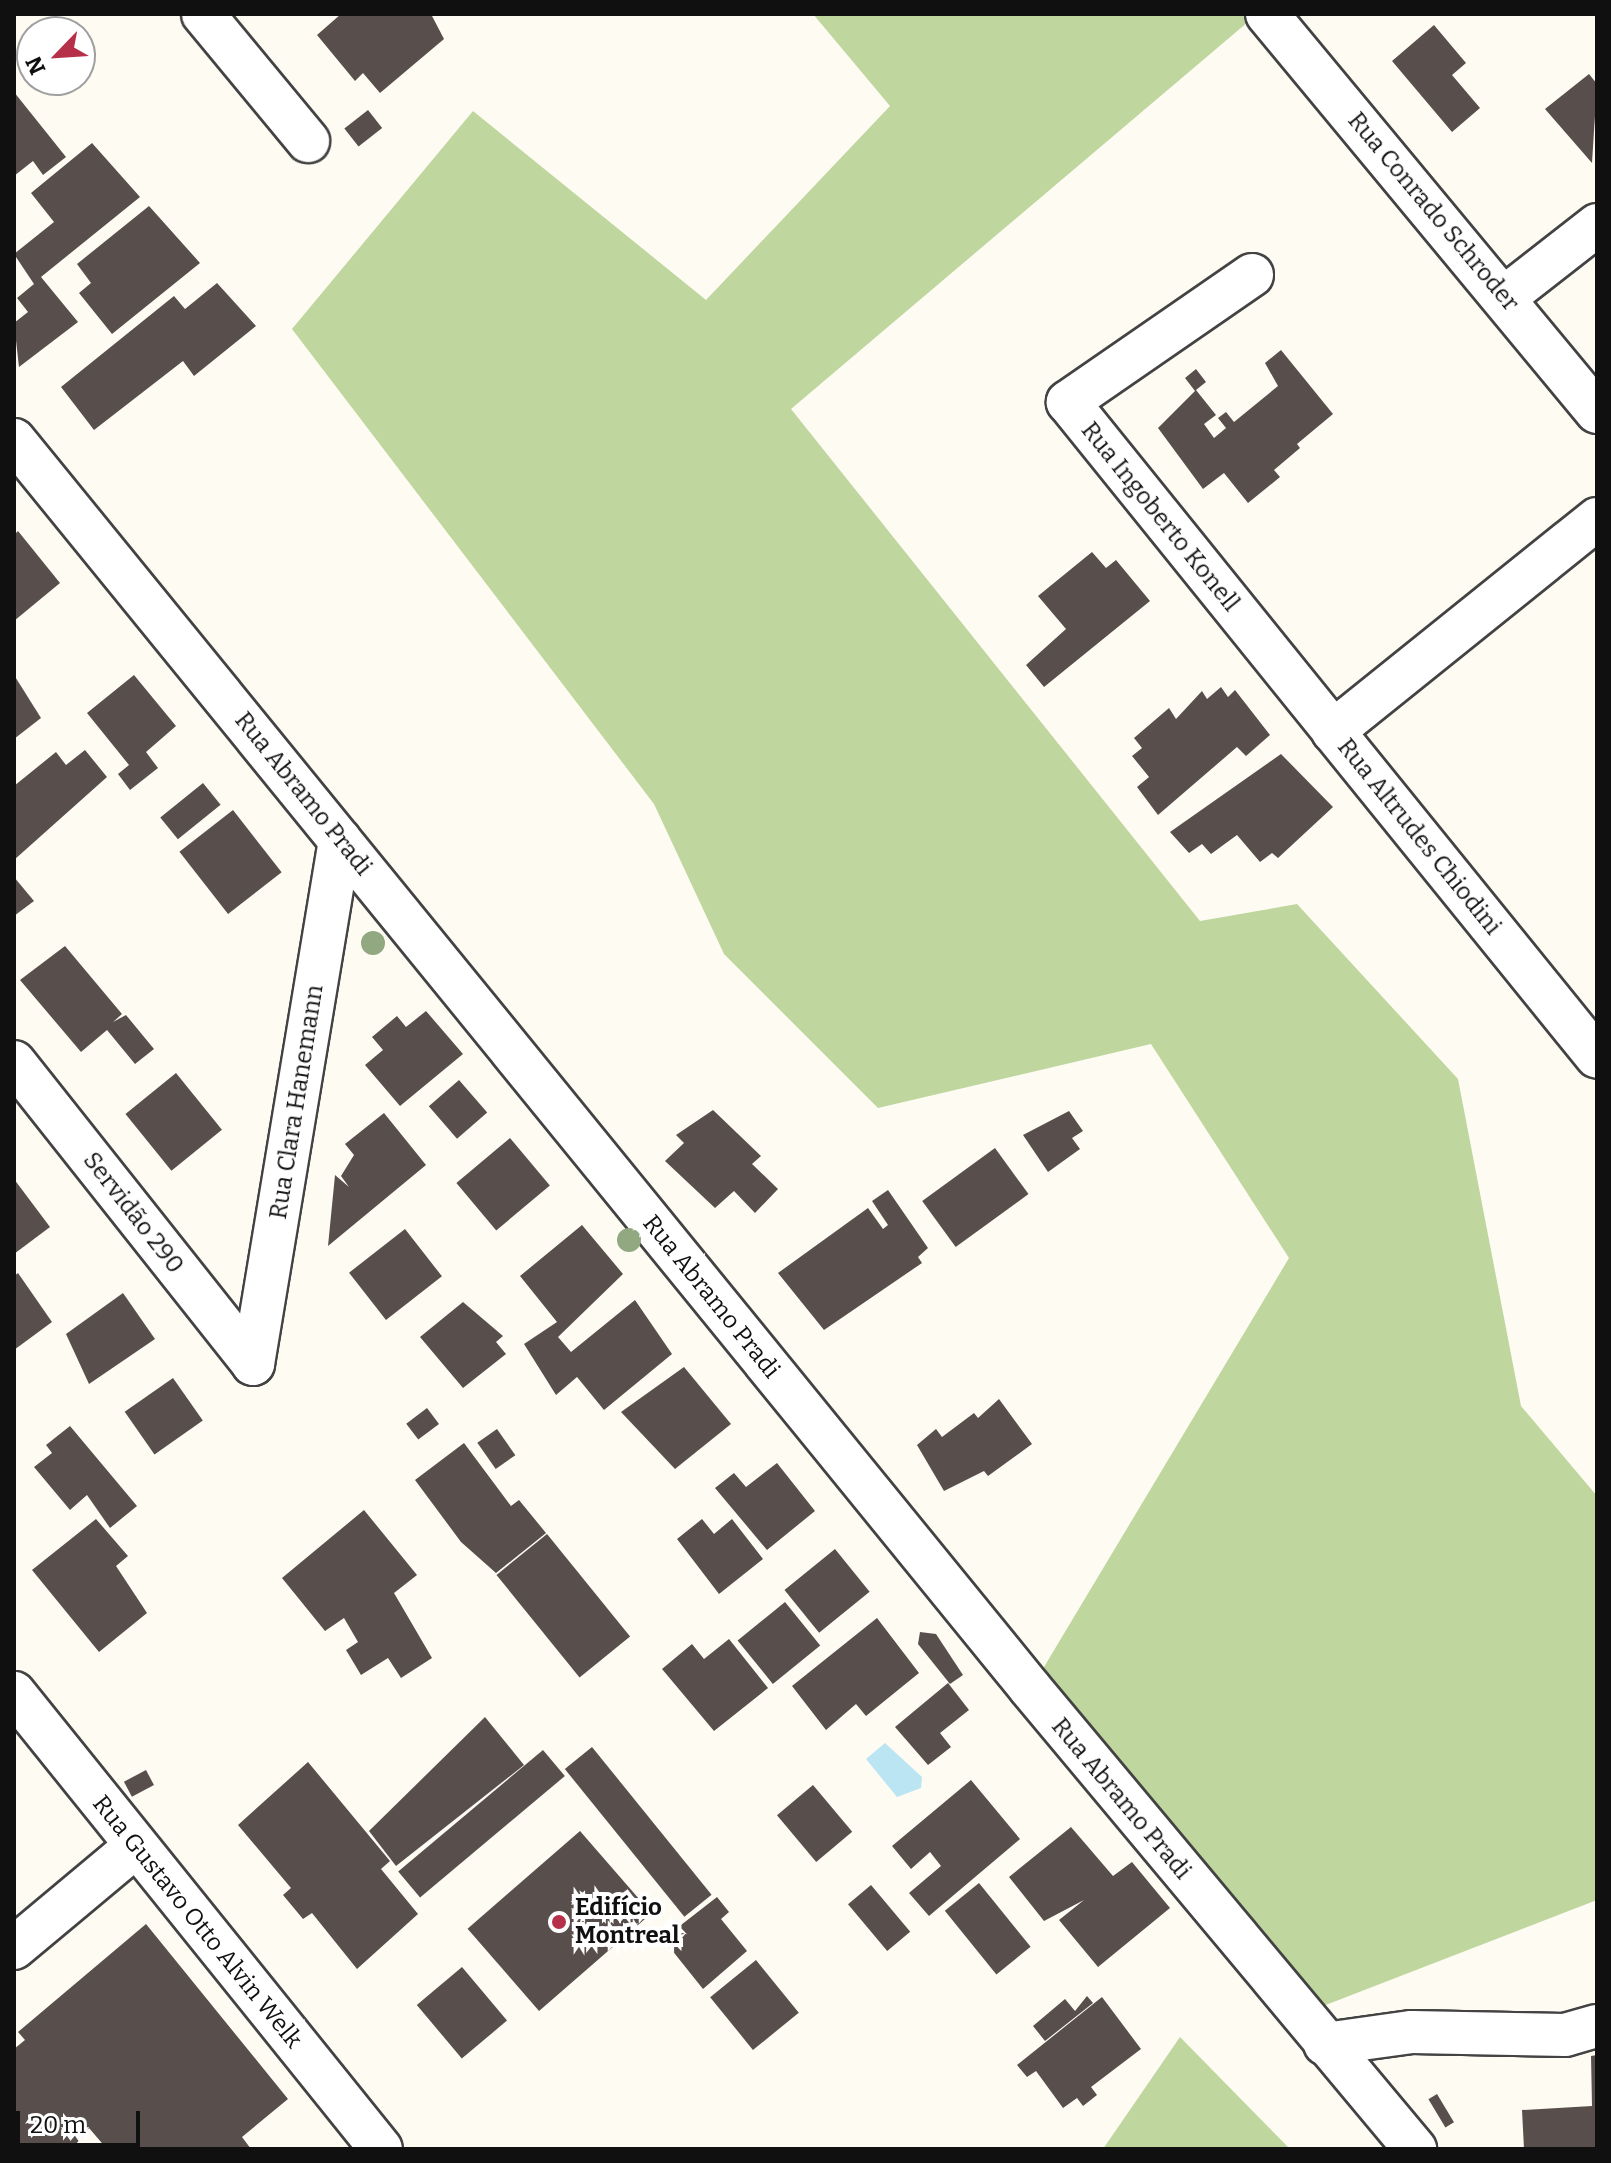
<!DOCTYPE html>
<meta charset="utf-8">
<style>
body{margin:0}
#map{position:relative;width:1611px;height:2163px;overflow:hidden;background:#fefbf3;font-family:Bitter,serif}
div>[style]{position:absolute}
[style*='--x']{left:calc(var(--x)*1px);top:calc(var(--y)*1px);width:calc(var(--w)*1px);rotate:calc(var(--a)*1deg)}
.forest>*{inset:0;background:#bfd79f}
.water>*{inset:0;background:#bbe5f2}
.building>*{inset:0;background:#584f4d;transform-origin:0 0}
.roads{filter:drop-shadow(2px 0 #434343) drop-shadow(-2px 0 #434343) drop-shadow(0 2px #434343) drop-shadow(0 -2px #434343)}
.minor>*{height:42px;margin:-21px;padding:0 21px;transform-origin:21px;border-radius:21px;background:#fff}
.trees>*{width:24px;height:24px;margin:-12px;border-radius:50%;background:#92a881}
.dots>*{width:22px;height:22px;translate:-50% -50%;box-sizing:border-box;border:4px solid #fff;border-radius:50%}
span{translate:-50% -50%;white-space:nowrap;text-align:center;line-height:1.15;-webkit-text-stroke:8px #fff;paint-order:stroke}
.street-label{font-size:24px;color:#101010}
.poi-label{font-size:24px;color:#101010;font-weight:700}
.left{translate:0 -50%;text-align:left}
.frame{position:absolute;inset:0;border:16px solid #101010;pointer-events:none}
.north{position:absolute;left:16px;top:16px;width:80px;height:80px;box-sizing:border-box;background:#fff;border:2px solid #9f9f9f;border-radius:50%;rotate:245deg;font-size:22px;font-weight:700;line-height:32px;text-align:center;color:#101010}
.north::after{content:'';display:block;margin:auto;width:28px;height:36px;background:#b73049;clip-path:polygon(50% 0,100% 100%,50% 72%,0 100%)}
.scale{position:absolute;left:16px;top:2111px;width:124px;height:36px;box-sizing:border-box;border:4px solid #101010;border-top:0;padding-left:10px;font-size:24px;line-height:28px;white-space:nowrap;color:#101010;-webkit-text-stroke:6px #fff;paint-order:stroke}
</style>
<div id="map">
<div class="forest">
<i style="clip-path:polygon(813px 14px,1255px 16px,791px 409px,1200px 921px,1297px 904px,1458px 1079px,1521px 1406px,1597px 1496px,1597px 1900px,1305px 2013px,1038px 1677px,1289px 1258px,1151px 1044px,878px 1108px,724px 954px,654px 804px,292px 329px,473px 111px,706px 300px,890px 106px)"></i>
<i style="clip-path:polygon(1180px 2037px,1290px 2149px,1103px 2149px)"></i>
</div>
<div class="water">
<i style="clip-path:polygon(885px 1743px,922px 1777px,921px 1788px,897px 1797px,866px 1759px)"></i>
</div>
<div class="building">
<i style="clip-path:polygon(341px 14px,431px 14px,444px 39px,380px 93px,363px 73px,355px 81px,317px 35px)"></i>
<i style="clip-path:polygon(1434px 25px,1466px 63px,1452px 75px,1480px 108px,1452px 132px,1392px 61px)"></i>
<i style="clip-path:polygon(1589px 74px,1597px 84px,1592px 163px,1545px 109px)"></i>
<i style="clip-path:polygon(14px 92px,66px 157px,43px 175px,33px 161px,14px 176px)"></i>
<i style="left:368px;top:110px;width:23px;height:30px;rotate:52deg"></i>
<i style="clip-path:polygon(92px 143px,140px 197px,41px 277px,78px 322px,19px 367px,14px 323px,28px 312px,17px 298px,34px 284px,14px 254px,54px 222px,31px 193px)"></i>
<i style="clip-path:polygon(149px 206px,200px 263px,112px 334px,79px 293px,91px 283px,77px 264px)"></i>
<i style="clip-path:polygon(217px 283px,256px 326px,194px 376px,183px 361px,94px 430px,61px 387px,174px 296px,185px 309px)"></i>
<i style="clip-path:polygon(1281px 350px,1333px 414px,1297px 444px,1300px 448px,1274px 470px,1280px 477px,1248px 503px,1224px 473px,1203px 489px,1158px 428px,1195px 391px,1185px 378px,1196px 369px,1206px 382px,1196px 390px,1216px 415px,1204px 424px,1214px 438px,1226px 428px,1218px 418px,1226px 412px,1234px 422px,1278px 386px,1265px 363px)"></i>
<i style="clip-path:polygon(18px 531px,60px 583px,14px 621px,14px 535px)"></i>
<i style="clip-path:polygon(1092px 552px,1106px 568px,1116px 560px,1150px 601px,1044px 687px,1026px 665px,1066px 629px,1038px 596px)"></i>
<i style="clip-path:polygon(14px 675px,41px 718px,14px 739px)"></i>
<i style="clip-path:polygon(134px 675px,176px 726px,146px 752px,158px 768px,130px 790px,118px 774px,129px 765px,87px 713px)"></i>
<i style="clip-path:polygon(1221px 687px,1228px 697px,1235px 690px,1270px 735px,1246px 756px,1237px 747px,1158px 815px,1137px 787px,1149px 777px,1132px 756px,1142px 748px,1134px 738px,1169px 708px,1176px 719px,1202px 691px,1207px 699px)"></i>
<i style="clip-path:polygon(85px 750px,107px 777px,14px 860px,14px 786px,56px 752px,66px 765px)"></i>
<i style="clip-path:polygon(1281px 754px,1333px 807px,1278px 858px,1272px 853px,1260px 862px,1237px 835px,1211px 854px,1202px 844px,1189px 853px,1170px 832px)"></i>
<i style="left:203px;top:783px;width:28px;height:55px;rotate:51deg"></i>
<i style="left:233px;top:810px;width:79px;height:68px;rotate:52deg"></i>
<i style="clip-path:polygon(14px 877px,34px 901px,14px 916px)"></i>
<i style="clip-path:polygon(65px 946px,122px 1014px,113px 1022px,126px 1015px,154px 1049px,135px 1064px,107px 1030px,81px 1052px,20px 980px)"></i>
<i style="clip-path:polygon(426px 1011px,463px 1054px,400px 1106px,365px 1065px,383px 1050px,372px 1037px,397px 1016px,406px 1027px)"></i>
<i style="left:176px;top:1073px;width:73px;height:65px;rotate:51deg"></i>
<i style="left:459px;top:1080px;width:43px;height:40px;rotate:49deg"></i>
<i style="clip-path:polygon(713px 1110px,761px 1156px,752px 1164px,778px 1189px,755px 1213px,734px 1191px,715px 1208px,665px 1161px,684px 1143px,676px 1135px)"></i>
<i style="clip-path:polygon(1069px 1111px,1083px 1131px,1072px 1138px,1080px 1149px,1048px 1172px,1023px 1135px)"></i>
<i style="clip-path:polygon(384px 1113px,426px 1165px,328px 1246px,335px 1175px,349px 1187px,341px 1176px,354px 1155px,345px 1144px)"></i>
<i style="left:510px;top:1138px;width:62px;height:70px;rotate:50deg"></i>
<i style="left:995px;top:1148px;width:57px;height:90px;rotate:54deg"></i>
<i style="clip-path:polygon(14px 1179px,50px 1227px,14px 1254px)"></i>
<i style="clip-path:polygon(888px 1190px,928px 1248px,918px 1257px,922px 1263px,824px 1330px,778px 1273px,868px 1208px,883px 1229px,888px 1225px,872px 1201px)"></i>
<i style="clip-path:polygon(582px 1225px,623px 1274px,558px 1337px,571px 1352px,635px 1300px,672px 1354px,604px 1410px,577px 1377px,556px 1395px,524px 1344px,557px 1322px,520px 1276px)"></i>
<i style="left:405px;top:1229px;width:60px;height:71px;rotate:52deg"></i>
<i style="clip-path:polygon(18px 1273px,52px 1322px,14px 1350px,14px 1276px)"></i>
<i style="clip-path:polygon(123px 1293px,155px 1339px,89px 1384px,66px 1334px)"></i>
<i style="clip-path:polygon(463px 1302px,503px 1336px,496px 1342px,506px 1354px,463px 1388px,420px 1337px)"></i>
<i style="clip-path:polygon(684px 1367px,731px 1424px,675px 1469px,621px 1412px)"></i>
<i style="left:173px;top:1378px;width:52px;height:59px;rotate:55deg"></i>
<i style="clip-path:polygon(999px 1399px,1032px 1444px,988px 1476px,984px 1471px,944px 1491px,917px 1445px,936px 1429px,942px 1437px,974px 1413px,978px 1418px)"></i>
<i style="left:427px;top:1408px;width:20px;height:26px;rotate:53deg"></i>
<i style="clip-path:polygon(70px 1426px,137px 1506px,110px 1528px,87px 1495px,70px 1510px,34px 1467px,52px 1453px,46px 1445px)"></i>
<i style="left:497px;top:1429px;width:32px;height:24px;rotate:55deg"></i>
<i style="clip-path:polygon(464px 1443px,511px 1506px,519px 1500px,546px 1533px,496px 1573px,461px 1542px,415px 1480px)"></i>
<i style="clip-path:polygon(777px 1463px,815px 1511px,767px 1550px,715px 1488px,734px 1473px,746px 1487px)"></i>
<i style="clip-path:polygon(364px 1510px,417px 1575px,394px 1593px,432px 1658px,401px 1678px,388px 1658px,361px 1675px,346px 1650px,358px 1642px,344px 1618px,325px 1631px,282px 1578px)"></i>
<i style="clip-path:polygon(96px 1519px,128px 1556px,116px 1566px,147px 1613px,99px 1652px,32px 1570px)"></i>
<i style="clip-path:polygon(702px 1519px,714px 1534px,732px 1519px,763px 1559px,719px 1594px,677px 1539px)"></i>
<i style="left:547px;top:1534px;width:132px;height:65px;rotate:51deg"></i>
<i style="left:835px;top:1549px;width:55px;height:65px;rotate:51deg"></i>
<i style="left:785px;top:1602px;width:56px;height:61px;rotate:51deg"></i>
<i style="clip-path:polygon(877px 1618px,919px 1673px,866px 1716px,856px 1704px,826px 1730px,792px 1686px)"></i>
<i style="clip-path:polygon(920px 1632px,936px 1634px,963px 1675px,950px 1684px,918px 1644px)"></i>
<i style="clip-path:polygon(729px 1639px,768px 1688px,714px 1731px,662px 1669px,692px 1644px,704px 1659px)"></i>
<i style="clip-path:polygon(948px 1683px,969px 1710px,940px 1733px,951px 1747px,928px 1765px,895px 1727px)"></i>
<i style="clip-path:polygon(485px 1717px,524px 1765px,396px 1866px,369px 1831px)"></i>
<i style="left:592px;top:1747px;width:190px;height:35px;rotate:51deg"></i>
<i style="left:543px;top:1750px;width:34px;height:189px;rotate:50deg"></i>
<i style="clip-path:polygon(308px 1762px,390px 1861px,381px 1869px,418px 1914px,357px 1969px,312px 1913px,303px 1919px,283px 1895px,291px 1888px,238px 1825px)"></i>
<i style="left:146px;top:1770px;width:17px;height:25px;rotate:62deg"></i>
<i style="clip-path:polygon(971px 1780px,1020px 1839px,929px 1916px,909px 1893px,941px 1866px,930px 1852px,911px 1869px,892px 1846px)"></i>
<i style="left:813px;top:1785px;width:61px;height:47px;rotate:50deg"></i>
<i style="clip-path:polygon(1071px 1827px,1113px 1876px,1132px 1862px,1170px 1908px,1098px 1967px,1059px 1920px,1084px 1900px,1044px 1921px,1009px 1877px)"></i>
<i style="left:580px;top:1831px;width:109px;height:149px;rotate:49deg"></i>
<i style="left:979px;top:1883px;width:82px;height:44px;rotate:51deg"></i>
<i style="left:871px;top:1885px;width:61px;height:30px;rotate:50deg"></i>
<i style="clip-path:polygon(717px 1897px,729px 1912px,721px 1919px,747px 1951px,703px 1989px,663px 1939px)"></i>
<i style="clip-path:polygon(146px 1924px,288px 2099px,242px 2137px,251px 2149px,107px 2149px,89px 2128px,72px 2149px,14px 2149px,14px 2049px,25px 2040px,18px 2032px)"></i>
<i style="left:756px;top:1960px;width:68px;height:59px;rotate:51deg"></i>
<i style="left:462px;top:1967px;width:70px;height:59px;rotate:50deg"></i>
<i style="clip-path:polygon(1087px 1996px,1093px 2003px,1045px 2041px,1033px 2026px,1065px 1999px,1075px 2011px)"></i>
<i style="clip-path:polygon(1102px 1997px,1141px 2049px,1091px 2087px,1097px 2095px,1083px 2106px,1077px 2098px,1063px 2108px,1036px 2071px,1027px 2077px,1017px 2065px)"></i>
<i style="clip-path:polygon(1597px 2055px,1597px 2149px,1524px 2149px,1522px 2110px,1592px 2106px,1591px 2056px)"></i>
<i style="left:1437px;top:2094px;width:33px;height:10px;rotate:59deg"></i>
</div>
<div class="roads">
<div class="minor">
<i style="--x:203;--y:14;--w:165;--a:50.4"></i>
<i style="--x:1267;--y:14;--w:517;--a:50.34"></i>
<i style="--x:1252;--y:275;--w:224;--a:145.4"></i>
<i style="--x:1068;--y:402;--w:422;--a:51.1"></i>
<i style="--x:1505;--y:297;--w:117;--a:-38"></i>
<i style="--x:14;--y:440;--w:1609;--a:50.85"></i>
<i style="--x:1030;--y:1688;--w:601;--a:50.13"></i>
<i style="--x:1597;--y:519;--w:339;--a:141.2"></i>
<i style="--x:1333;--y:731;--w:419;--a:51"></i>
<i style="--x:14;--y:1062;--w:385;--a:51.6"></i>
<i style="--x:253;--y:1364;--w:531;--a:-80.57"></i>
<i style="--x:14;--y:1693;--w:585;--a:51.17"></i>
<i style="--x:14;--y:1948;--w:158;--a:-39.9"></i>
<i style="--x:1325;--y:2044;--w:88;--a:-7.9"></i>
<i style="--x:1412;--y:2032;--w:153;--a:1.1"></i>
<i style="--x:1565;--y:2035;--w:33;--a:-16"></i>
</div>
</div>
<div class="trees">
<i style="left:373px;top:943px"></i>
<i style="left:629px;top:1240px"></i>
</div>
<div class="dots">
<i style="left:559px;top:1922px;background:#b73049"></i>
</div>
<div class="street-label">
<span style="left:1433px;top:212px;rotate:50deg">Rua Conrado Schroder</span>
<span style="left:1160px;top:517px;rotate:51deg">Rua Ingoberto Konell</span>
<span style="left:303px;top:794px;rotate:51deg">Rua Abramo Pradi</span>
<span style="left:1419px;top:837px;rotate:51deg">Rua Altrudes Chiodini</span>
<span style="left:297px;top:1102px;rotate:-81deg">Rua Clara Hanemann</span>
<span style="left:133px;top:1213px;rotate:52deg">Servidão 290</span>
<span style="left:711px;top:1297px;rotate:51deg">Rua Abramo Pradi</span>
<span style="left:1121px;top:1799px;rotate:50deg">Rua Abramo Pradi</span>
<span style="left:197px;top:1922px;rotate:51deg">Rua Gustavo Otto Alvin Welk</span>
</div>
<div class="poi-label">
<span class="left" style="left:575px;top:1922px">Edifício<br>Montreal</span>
</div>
<div class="frame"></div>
<div class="north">N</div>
<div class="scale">20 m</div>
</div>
